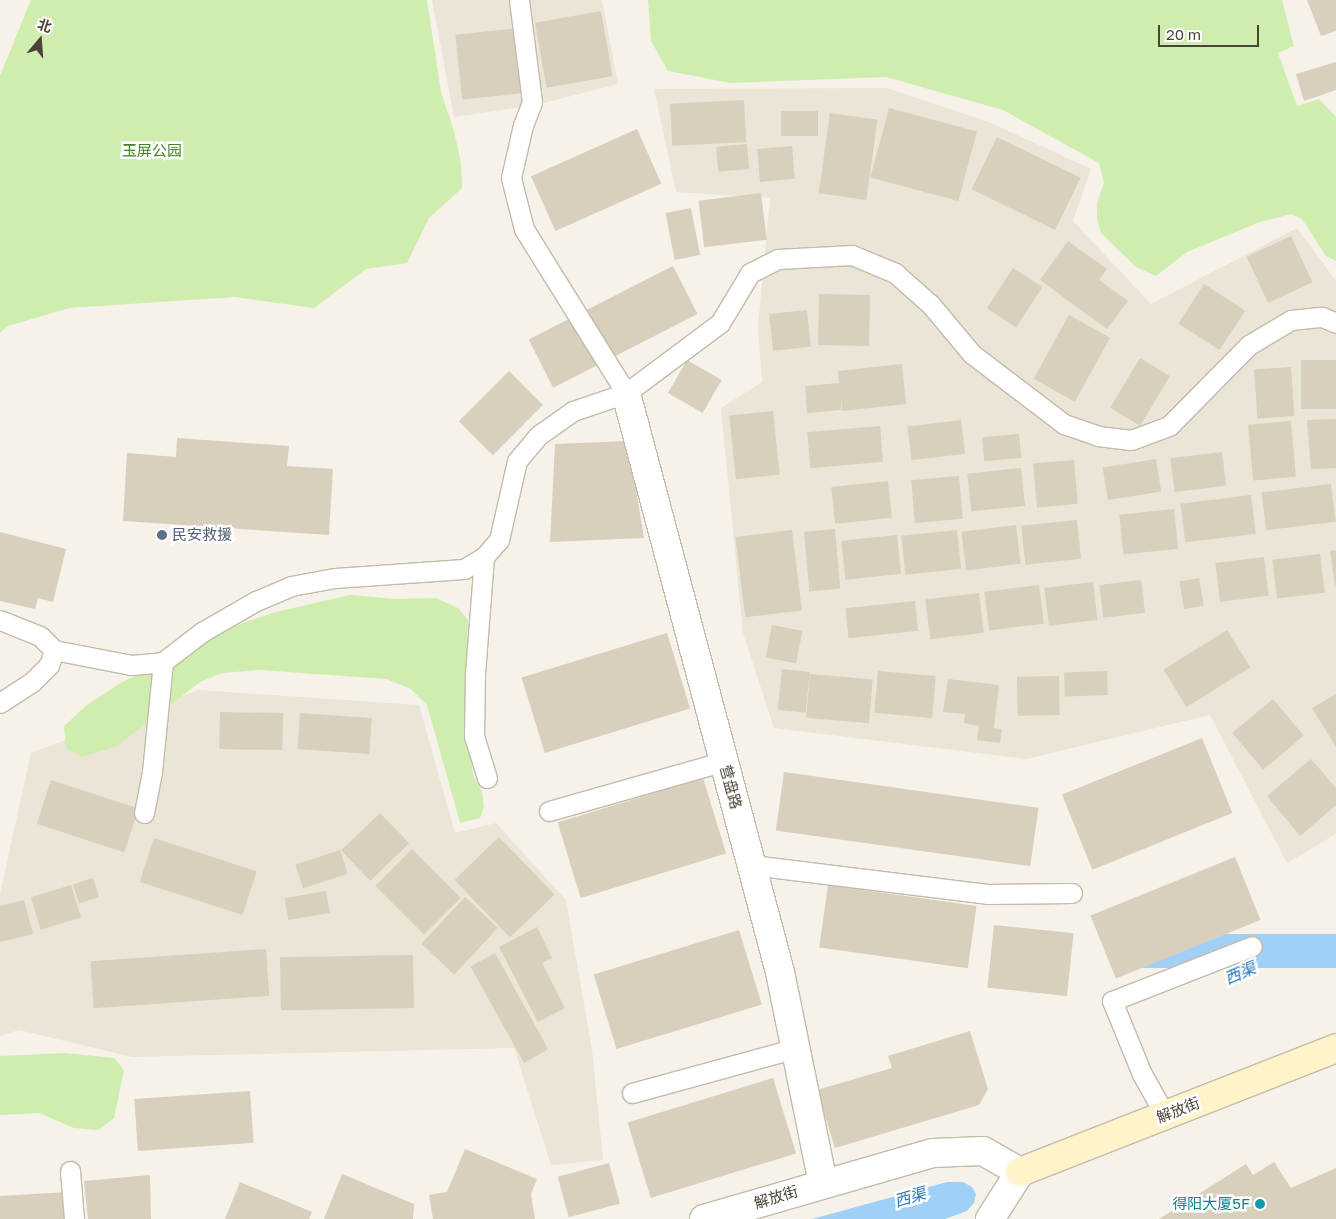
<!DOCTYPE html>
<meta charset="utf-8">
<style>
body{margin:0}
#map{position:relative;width:1336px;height:1219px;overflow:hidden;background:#f6f2e9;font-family:"Golos Text","Noto Sans SC",sans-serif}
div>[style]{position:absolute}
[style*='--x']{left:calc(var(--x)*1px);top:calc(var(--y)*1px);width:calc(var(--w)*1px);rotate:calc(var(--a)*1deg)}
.residential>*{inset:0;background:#eae5d6}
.green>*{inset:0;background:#ceedae}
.water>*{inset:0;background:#a1d0f7;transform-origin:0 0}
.building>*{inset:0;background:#d8cfbd;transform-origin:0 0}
.roads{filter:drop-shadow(1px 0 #c2bbaa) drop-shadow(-1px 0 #c2bbaa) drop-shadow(0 1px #c2bbaa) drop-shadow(0 -1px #c2bbaa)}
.lane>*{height:19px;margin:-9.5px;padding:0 9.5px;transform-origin:9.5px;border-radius:9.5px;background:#fff}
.street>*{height:28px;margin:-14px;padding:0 14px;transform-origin:14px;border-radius:14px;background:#fff}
.secondary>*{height:28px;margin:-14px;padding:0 14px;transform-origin:14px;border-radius:14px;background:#fff4c9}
.dots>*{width:14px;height:14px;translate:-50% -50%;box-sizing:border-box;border:2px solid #fff;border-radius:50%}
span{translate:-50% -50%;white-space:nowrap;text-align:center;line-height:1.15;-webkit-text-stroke:5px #fff;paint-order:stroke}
.park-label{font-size:15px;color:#448223}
.service-label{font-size:15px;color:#4e5e75}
.left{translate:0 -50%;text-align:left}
.street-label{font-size:15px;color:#4a4336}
.culture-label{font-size:15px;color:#0d838f}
.right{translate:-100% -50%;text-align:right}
.water-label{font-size:16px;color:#2579c1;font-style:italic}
.north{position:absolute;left:15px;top:15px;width:50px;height:50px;-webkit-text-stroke:4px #fff;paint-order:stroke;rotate:18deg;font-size:14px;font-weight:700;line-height:20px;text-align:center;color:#4a4336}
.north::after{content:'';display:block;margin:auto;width:18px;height:22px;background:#4a4336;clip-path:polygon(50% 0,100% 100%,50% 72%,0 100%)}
.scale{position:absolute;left:1158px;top:25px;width:101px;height:22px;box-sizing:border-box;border:2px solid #4a4336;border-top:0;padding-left:6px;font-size:15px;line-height:18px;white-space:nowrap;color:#4a4336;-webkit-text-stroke:4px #fff;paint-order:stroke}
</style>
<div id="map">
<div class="residential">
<i style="clip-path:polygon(432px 0,602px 0,618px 84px,536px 105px,454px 117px)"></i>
<i style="clip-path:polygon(887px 88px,989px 122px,1091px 169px,1073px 221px,1151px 304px,1297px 228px,1336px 281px,1336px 834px,1287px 863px,1210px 715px,1026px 759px,774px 728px,743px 633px,721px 408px,762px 382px,758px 327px,770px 198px,676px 192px,654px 89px)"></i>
<i style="clip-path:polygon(198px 690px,419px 705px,455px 833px,496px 823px,566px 900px,592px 1050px,603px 1160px,551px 1165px,514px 1048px,132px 1057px,19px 1030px,0 1036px,0 894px,31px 753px)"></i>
</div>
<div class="green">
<i style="clip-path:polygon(31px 0,427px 0,441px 92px,454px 131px,461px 163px,462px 188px,429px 218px,407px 263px,366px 269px,314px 308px,235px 297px,69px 308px,8px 326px,0 333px,0 76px)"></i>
<i style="clip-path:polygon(648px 0,1282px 0,1294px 46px,1278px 53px,1297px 106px,1319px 99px,1336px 117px,1336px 261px,1326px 256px,1302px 219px,1291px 214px,1260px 222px,1187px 252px,1156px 276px,1136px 267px,1101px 233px,1097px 219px,1097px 203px,1104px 183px,1099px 163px,1003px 110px,886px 77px,731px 83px,668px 71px,651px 41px)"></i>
<i style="clip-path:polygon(350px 595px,396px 599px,436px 598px,458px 608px,468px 620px,465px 713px,473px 775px,482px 792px,484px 807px,480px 818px,460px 823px,427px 705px,411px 689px,386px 679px,260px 670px,222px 673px,200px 682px,117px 746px,82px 757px,66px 748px,64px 726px,87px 705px,122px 682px,176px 658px,223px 631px,243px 623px,276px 612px)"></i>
<i style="clip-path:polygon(65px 1053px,114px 1058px,124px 1070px,114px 1118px,99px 1130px,74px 1128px,39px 1113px,0 1115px,0 1056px)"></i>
</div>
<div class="water">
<i style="left:1336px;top:934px;width:34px;height:215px;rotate:90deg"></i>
<i style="clip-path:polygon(947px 1182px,963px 1182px,972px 1187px,976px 1194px,974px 1203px,967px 1211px,945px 1219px,812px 1219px)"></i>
</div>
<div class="building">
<i style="clip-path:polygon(1307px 0,1336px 0,1336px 31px,1321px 36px)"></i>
<i style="left:601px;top:11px;width:66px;height:67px;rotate:80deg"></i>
<i style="left:520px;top:28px;width:65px;height:65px;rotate:84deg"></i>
<i style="clip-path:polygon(1336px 62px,1336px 90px,1304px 101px,1296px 74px)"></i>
<i style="left:744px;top:100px;width:42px;height:74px;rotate:87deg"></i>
<i style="left:889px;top:108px;width:91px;height:72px;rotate:15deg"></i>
<i style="left:781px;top:111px;width:37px;height:25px"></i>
<i style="left:830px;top:113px;width:48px;height:81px;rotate:8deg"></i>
<i style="left:637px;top:129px;width:60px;height:116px;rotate:66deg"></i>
<i style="left:997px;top:137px;width:93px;height:58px;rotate:26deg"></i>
<i style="left:747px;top:144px;width:25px;height:31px;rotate:85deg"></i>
<i style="left:792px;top:146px;width:33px;height:35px;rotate:85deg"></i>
<i style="left:761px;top:193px;width:47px;height:63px;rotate:83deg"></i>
<i style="left:691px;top:208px;width:48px;height:26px;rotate:79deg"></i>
<i style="left:1291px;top:236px;width:51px;height:49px;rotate:65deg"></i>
<i style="clip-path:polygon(1068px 241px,1107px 269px,1099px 280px,1128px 301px,1107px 329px,1040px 280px)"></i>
<i style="left:673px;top:266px;width:54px;height:162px;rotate:63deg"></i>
<i style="left:1013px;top:268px;width:35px;height:48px;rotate:33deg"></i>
<i style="left:1204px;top:284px;width:49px;height:47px;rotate:33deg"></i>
<i style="left:819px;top:294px;width:51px;height:51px;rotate:1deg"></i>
<i style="left:807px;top:310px;width:37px;height:38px;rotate:84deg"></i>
<i style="left:1069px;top:315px;width:47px;height:73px;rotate:29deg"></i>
<i style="left:1140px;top:358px;width:35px;height:58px;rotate:31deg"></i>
<i style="left:687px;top:360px;width:40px;height:38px;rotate:30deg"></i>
<i style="left:1336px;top:360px;width:49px;height:35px;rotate:90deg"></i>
<i style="clip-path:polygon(902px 364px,906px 404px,842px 411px,841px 396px,841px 410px,807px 413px,805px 386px,839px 383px,838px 371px)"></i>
<i style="left:1291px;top:367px;width:49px;height:37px;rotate:86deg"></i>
<i style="left:509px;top:371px;width:48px;height:71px;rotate:45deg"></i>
<i style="left:773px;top:411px;width:64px;height:44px;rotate:84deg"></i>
<i style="clip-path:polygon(1336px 419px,1336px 468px,1311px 469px,1307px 420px)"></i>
<i style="left:961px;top:420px;width:34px;height:54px;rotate:83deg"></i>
<i style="left:1291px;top:421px;width:56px;height:43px;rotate:85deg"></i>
<i style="left:880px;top:426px;width:36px;height:73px;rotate:85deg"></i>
<i style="left:1019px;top:434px;width:24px;height:37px;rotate:85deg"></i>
<i style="clip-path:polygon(177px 438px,289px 446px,287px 466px,333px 469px,329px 535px,123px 521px,127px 453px,176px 457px)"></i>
<i style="clip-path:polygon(628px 441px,644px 538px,550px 542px,555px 444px)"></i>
<i style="left:1222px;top:452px;width:34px;height:52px;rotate:83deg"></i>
<i style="left:1156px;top:459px;width:33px;height:54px;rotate:81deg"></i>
<i style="left:1074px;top:460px;width:44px;height:41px;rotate:85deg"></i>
<i style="left:1021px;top:468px;width:38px;height:54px;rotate:84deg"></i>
<i style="left:959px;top:476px;width:43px;height:48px;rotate:85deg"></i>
<i style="left:888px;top:481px;width:37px;height:57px;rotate:84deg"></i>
<i style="left:1331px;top:484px;width:38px;height:70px;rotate:83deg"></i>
<i style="left:1251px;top:495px;width:39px;height:71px;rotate:83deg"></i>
<i style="left:1174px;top:509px;width:40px;height:55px;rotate:84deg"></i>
<i style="left:1077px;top:520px;width:39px;height:56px;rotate:84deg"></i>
<i style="left:1016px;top:525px;width:39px;height:55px;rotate:83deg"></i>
<i style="left:835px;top:529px;width:60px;height:31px;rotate:85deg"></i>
<i style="left:792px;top:530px;width:81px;height:57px;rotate:83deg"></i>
<i style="left:957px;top:530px;width:39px;height:56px;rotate:84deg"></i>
<i style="clip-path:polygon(0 532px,66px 549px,53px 602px,38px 598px,35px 609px,0 601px)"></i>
<i style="left:897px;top:535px;width:39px;height:56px;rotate:84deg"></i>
<i style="clip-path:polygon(1336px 550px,1336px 585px,1335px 585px,1330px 551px)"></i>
<i style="left:1320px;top:554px;width:39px;height:48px;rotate:83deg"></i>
<i style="left:1264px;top:557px;width:39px;height:49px;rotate:83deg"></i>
<i style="left:1199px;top:578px;width:28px;height:20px;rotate:80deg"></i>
<i style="left:1141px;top:580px;width:33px;height:42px;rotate:83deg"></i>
<i style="left:1093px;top:582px;width:38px;height:49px;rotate:83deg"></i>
<i style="left:1039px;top:585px;width:39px;height:55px;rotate:83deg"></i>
<i style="left:979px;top:593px;width:40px;height:54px;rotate:83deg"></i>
<i style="left:915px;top:601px;width:30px;height:70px;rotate:84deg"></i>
<i style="left:772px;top:625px;width:31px;height:33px;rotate:11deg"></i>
<i style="left:1227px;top:630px;width:44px;height:75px;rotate:58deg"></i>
<i style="left:667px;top:633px;width:79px;height:152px;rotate:73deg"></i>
<i style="left:782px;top:669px;width:28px;height:41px;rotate:6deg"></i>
<i style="left:878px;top:671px;width:58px;height:42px;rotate:5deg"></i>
<i style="left:1107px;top:671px;width:24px;height:43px;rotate:88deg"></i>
<i style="left:810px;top:674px;width:63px;height:44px;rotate:5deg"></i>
<i style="left:1059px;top:676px;width:39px;height:42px;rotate:89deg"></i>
<i style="clip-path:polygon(948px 679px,999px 685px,994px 728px,1002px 729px,1000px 743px,977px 740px,979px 726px,964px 723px,965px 714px,943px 712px)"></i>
<i style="clip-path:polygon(1336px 694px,1336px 747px,1312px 708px)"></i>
<i style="left:1273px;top:699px;width:48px;height:53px;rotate:50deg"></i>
<i style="left:220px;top:712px;width:63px;height:37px;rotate:1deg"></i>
<i style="left:300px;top:713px;width:72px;height:36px;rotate:4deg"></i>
<i style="left:1202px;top:738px;width:81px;height:151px;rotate:68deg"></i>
<i style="clip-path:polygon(1311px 759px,1336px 788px,1336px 805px,1300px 836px,1267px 796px)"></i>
<i style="left:784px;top:772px;width:257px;height:59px;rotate:8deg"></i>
<i style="left:703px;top:778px;width:79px;height:152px;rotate:73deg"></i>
<i style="left:51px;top:780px;width:92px;height:46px;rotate:18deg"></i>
<i style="left:380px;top:813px;width:42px;height:54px;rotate:46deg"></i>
<i style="left:499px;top:837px;width:80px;height:62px;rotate:46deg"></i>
<i style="left:154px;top:838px;width:108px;height:46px;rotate:18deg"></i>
<i style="left:412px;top:849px;width:69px;height:52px;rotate:45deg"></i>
<i style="left:340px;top:850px;width:25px;height:47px;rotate:72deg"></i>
<i style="left:1235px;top:857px;width:68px;height:156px;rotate:68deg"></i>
<i style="left:93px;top:878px;width:20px;height:21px;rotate:72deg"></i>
<i style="left:71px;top:885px;width:34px;height:42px;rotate:73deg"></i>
<i style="left:828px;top:885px;width:150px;height:63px;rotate:8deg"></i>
<i style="left:326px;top:891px;width:22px;height:42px;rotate:80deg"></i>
<i style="left:465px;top:897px;width:45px;height:64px;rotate:43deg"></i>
<i style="clip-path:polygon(24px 900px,33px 934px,0 942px,0 906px)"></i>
<i style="left:994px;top:925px;width:80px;height:63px;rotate:6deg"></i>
<i style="clip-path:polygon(537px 927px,552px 958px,542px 963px,565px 1008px,538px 1022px,499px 947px)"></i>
<i style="left:739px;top:930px;width:78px;height:152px;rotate:73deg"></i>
<i style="left:266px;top:949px;width:47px;height:176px;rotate:86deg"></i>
<i style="left:495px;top:953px;width:110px;height:28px;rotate:61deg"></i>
<i style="left:413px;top:955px;width:53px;height:133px;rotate:89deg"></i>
<i style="clip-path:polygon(970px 1031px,988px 1089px,979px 1105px,835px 1148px,817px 1090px,892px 1068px,888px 1056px)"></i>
<i style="left:773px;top:1078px;width:79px;height:152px;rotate:73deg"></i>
<i style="left:250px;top:1091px;width:52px;height:116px;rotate:86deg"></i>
<i style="clip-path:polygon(465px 1149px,537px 1179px,531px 1194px,535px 1219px,433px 1219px,429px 1195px,447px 1192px)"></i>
<i style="clip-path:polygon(1274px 1162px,1291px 1188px,1336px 1168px,1336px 1219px,1159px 1219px,1246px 1164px,1253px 1175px)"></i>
<i style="left:609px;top:1163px;width:42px;height:53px;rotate:75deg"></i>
<i style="clip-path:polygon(342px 1174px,414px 1204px,413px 1219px,324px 1219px)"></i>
<i style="clip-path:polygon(150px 1175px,151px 1219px,88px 1219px,84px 1181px)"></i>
<i style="clip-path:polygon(240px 1182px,312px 1212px,309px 1219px,225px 1219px)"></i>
<i style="clip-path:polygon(66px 1192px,67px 1219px,0 1219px,0 1196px)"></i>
</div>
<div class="roads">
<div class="lane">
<i style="--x:519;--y:0;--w:103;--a:82.7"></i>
<i style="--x:532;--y:102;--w:25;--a:111"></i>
<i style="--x:523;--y:125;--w:54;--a:102.8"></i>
<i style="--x:511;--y:178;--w:53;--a:75.7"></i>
<i style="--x:524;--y:229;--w:193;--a:58.1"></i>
<i style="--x:484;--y:557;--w:116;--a:94.4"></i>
<i style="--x:475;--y:673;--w:63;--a:90.9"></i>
<i style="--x:474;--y:736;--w:44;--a:72.8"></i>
<i style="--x:0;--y:620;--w:43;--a:21.8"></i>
<i style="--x:40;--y:636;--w:20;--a:45"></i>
<i style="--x:54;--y:650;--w:16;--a:108"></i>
<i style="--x:49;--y:665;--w:24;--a:135"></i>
<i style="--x:32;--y:682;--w:38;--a:147"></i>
<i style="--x:54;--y:650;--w:78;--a:11"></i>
<i style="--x:131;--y:665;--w:32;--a:-5"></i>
<i style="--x:163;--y:662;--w:49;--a:-37.6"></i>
<i style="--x:202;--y:632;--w:62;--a:-29.9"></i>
<i style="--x:256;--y:601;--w:38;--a:-23"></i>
<i style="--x:291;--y:586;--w:45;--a:-10.3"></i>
<i style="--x:335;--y:578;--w:129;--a:-4"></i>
<i style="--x:464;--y:569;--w:23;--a:-31"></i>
<i style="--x:484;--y:557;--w:23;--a:-49"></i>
<i style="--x:499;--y:540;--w:81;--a:-77.2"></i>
<i style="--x:517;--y:461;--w:34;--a:-50"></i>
<i style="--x:539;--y:435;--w:42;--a:-35.2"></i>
<i style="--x:573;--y:411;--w:56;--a:-18.8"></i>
<i style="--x:626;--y:393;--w:117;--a:-36.7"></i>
<i style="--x:720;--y:323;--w:58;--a:-59"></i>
<i style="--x:750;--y:273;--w:31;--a:-27"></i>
<i style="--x:778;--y:259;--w:74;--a:-3.1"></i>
<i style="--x:852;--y:255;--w:47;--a:22.7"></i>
<i style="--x:895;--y:273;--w:48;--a:41.6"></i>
<i style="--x:931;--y:305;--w:64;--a:50.1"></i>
<i style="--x:972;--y:354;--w:116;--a:37.3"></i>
<i style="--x:1064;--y:424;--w:36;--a:19"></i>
<i style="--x:1098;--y:436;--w:33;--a:7"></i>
<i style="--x:1131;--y:440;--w:40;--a:-20.2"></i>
<i style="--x:1169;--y:426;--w:114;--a:-45.4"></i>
<i style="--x:1249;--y:345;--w:49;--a:-30.8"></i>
<i style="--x:1291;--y:320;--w:31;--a:-6"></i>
<i style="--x:1322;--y:317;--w:15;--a:23"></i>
<i style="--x:549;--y:811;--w:182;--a:-15.9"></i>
<i style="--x:144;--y:813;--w:42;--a:-79"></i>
<i style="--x:152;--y:772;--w:111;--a:-84.3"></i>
<i style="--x:752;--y:865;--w:237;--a:7"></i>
<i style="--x:987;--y:894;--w:85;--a:-0.7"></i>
<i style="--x:632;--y:1093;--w:170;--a:-15.3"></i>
<i style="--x:1165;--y:1115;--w:47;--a:-119.3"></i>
<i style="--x:1142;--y:1074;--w:79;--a:-112.3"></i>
<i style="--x:1112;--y:1001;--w:150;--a:-21.4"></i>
<i style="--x:70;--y:1171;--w:48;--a:85.2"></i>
</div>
<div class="street">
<i style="--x:626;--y:393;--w:599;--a:75.11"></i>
<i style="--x:780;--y:972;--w:215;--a:78.5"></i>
<i style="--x:704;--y:1219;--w:238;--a:-16.1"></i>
<i style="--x:933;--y:1153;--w:50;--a:-2.3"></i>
<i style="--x:983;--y:1151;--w:43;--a:29.6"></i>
<i style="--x:990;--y:1219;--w:56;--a:-57.4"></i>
</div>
<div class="secondary">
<i style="--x:1020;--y:1172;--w:339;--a:-21.4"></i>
</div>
</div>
<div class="dots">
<i style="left:162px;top:535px;background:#5c6f8a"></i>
<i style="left:1260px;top:1204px;background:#0f9aa8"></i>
</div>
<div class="park-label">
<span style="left:152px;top:151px">玉屏公园</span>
</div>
<div class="service-label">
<span class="left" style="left:172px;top:535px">民安救援</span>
</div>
<div class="street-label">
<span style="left:731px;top:787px;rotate:75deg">营盘路</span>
<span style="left:1178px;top:1110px;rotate:-21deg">解放街</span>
<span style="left:776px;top:1197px;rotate:-17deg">解放街</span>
</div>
<div class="culture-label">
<span class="right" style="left:1250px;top:1204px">得阳大厦5F</span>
</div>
<div class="water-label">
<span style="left:1240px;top:973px;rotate:-23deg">西渠</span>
<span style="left:910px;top:1197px;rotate:-16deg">西渠</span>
</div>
<div class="north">北</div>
<div class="scale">20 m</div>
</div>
